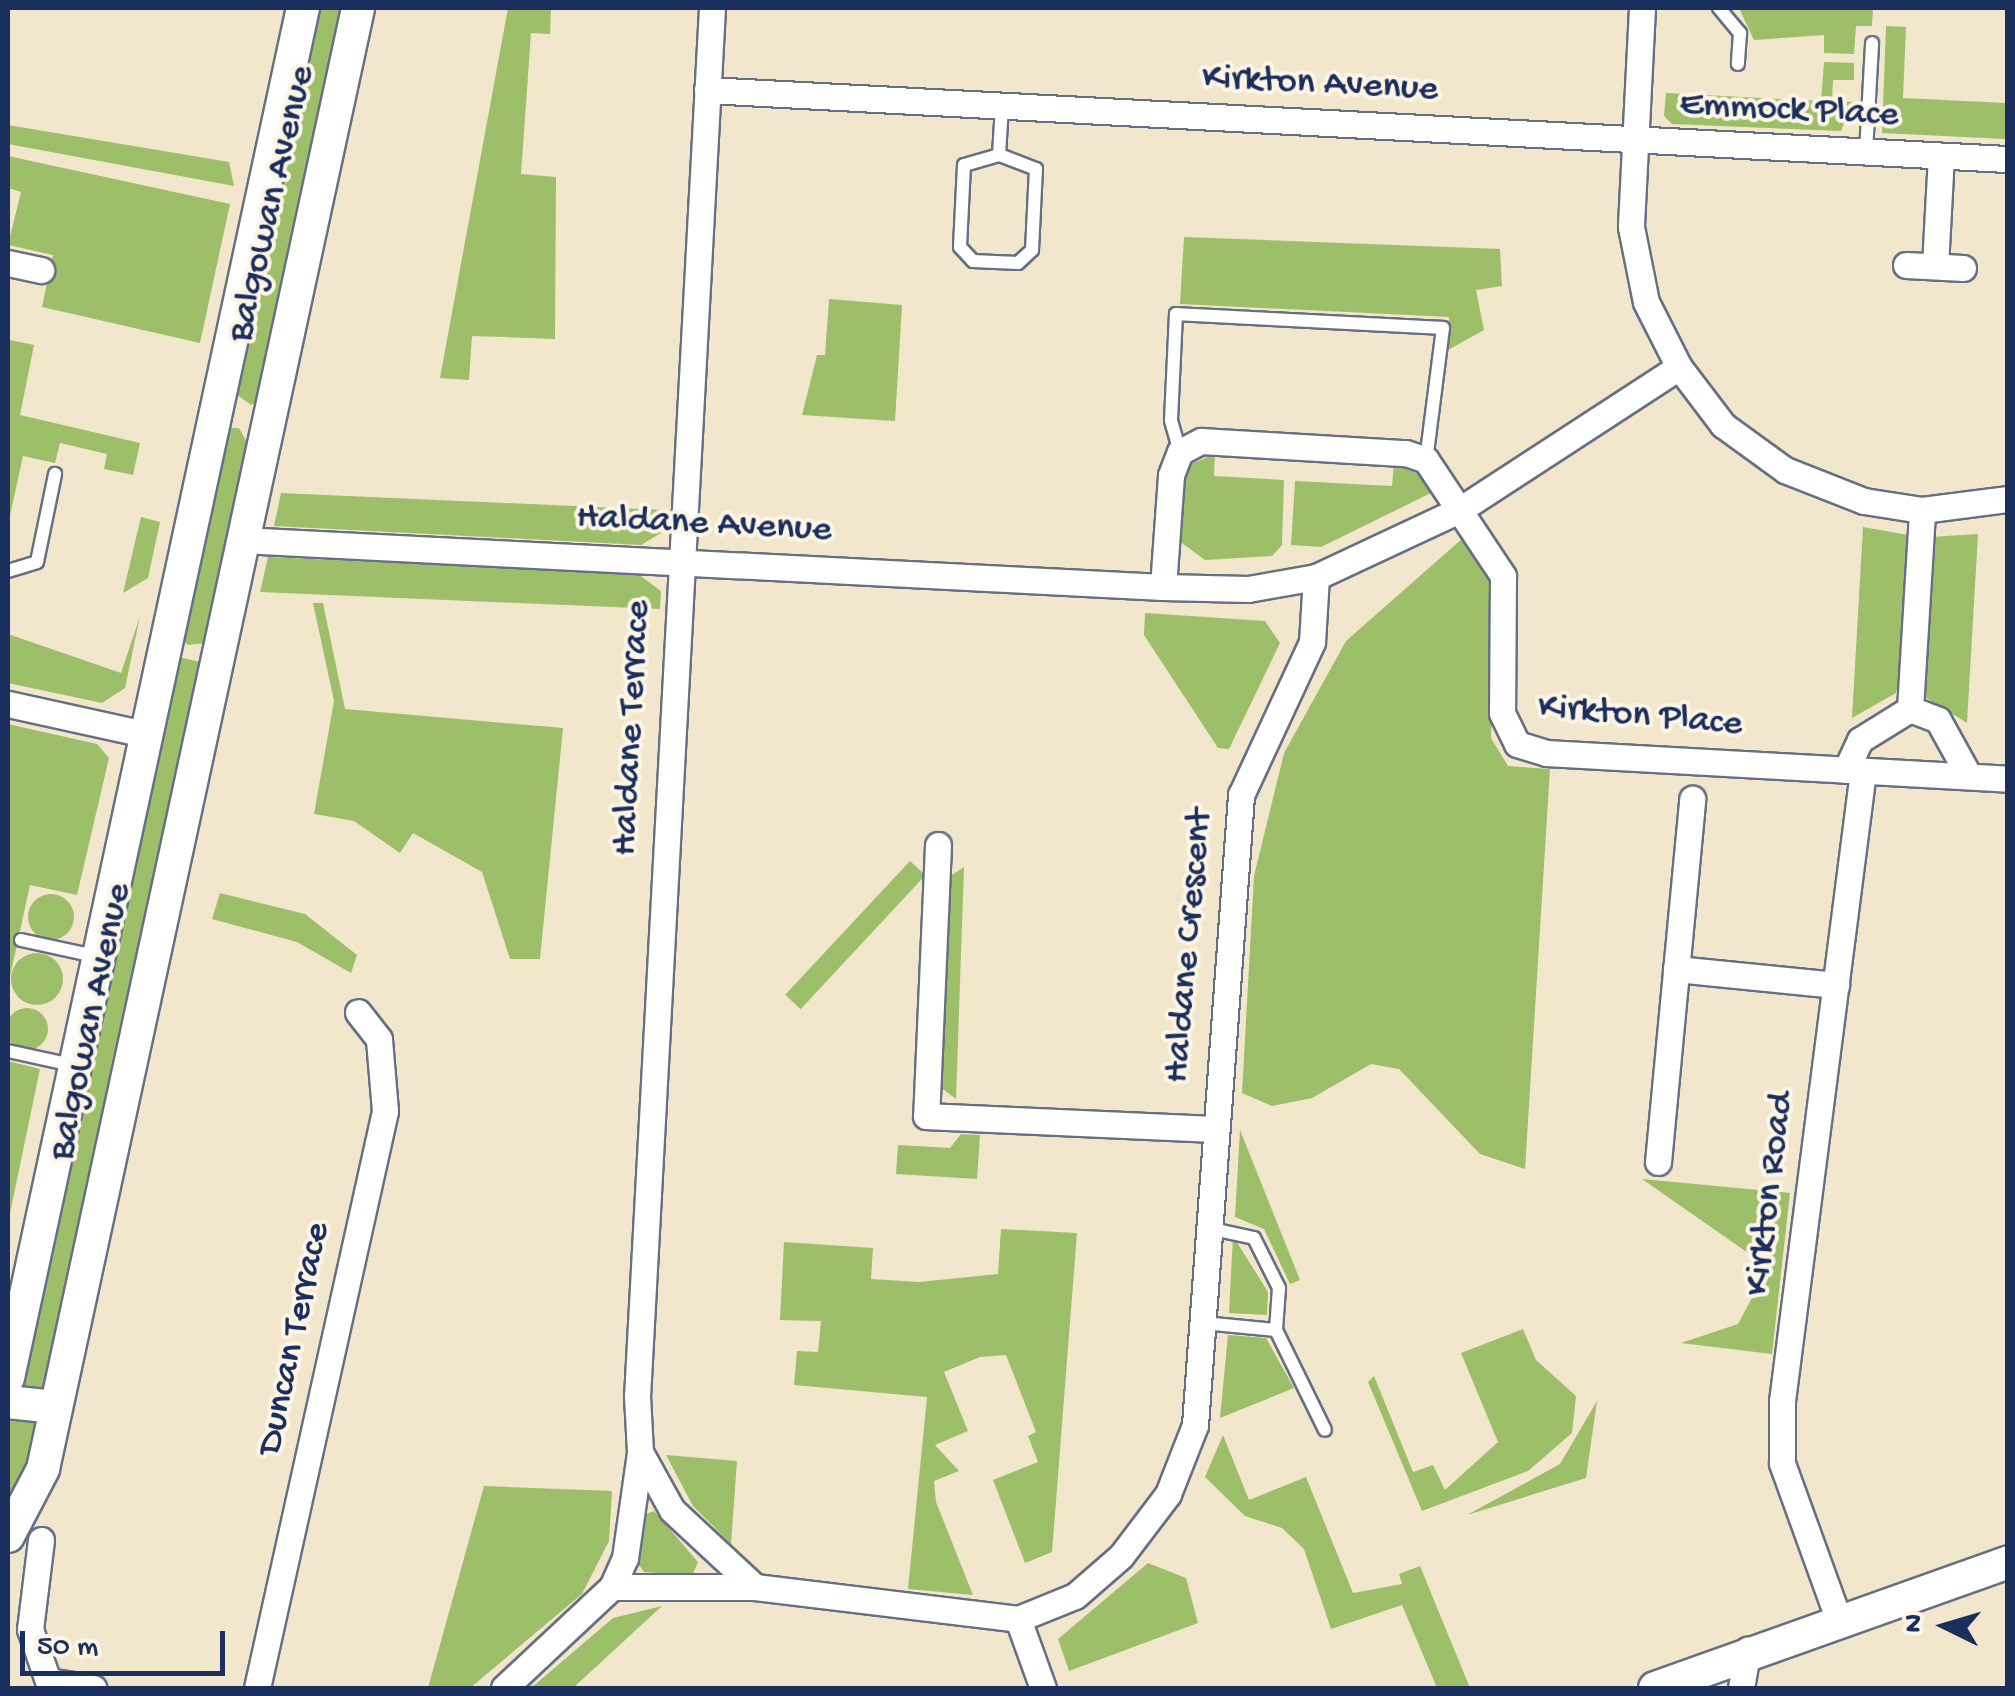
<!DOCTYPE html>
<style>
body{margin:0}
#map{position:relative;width:2015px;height:1696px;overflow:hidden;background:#f2e7cc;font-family:"Gochi Hand",sans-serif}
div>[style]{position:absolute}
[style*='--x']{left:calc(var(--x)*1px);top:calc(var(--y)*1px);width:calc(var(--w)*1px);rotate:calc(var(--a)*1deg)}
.green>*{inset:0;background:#9dbf69;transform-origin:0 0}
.round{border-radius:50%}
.roads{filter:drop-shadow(2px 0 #666f84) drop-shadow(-2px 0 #666f84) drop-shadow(0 2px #666f84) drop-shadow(0 -2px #666f84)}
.service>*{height:12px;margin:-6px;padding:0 6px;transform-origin:6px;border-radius:6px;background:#fff}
.minor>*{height:25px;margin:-12.5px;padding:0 12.5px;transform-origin:12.5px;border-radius:12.5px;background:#fff}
.tertiary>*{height:32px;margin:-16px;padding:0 16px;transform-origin:16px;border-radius:16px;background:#fff}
span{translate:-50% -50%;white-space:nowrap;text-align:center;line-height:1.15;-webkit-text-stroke:8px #fcf5e5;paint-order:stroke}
.street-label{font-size:38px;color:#1b2f5e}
.frame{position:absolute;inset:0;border:10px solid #1b2f5e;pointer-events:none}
.north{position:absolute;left:1895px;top:1576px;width:100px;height:100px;-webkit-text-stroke:8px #fcf5e5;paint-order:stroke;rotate:275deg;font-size:28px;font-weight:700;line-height:40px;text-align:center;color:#1b2f5e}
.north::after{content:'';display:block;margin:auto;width:35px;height:45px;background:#1b2f5e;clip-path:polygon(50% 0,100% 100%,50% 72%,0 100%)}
.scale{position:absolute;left:20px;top:1631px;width:205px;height:45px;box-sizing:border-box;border:5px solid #1b2f5e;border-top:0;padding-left:12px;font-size:30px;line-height:35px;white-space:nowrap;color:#1b2f5e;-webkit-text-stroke:8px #fcf5e5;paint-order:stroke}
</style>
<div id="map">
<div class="green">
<i style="clip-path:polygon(313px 8px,351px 8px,264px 397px,251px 405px,229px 389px)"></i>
<i style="clip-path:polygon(508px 8px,551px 8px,550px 34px,531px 33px,521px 174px,556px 177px,555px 339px,472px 336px,469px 380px,440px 378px)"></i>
<i style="clip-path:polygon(1739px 8px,1873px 8px,1872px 26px,1856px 26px,1854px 54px,1824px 53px,1824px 35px,1754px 40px)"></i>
<i style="clip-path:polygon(1886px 26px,1906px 27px,1903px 98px,2006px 103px,2005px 139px,1882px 133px)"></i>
<i style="clip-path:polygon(1824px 62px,1854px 63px,1854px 80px,1833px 80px,1832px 101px,1852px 102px,1841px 131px,1672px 124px,1664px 116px,1666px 93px,1821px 101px)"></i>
<i style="clip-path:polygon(8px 125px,229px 162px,234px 186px,8px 144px)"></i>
<i style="clip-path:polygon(8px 156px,230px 204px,200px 343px,42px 307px,53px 255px,8px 245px,21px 192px,8px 188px)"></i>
<i style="clip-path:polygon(1184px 237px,1500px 249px,1502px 286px,1476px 290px,1484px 330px,1448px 350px,1449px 317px,1180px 304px)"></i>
<i style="clip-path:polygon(829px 299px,902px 305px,895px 421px,802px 415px,817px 355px,825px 355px)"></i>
<i style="clip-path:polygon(8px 327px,10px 340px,34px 345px,20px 415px,140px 443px,133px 475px,104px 469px,107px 454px,60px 443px,55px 463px,23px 456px,8px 525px)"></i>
<i style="clip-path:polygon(227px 428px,239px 428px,252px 451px,205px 643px,188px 645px,177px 634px)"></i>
<i style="clip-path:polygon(1215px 454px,1214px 476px,1284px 480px,1282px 545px,1272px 556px,1205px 560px,1178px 540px,1181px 482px,1191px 464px)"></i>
<i style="clip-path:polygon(1394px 464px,1426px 477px,1433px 492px,1321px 547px,1291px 545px,1295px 481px,1392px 486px)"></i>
<i style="clip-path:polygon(281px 493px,663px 510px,661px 533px,641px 545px,274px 526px)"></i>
<i style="clip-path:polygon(141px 517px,160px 522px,148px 578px,123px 593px)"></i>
<i style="clip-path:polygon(1863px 527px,1908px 535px,1900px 679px,1896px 693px,1852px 718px)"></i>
<i style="clip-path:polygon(1978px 534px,1967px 723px,1925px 697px,1922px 683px,1931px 537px)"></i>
<i style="clip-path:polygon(1463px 538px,1497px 594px,1491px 738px,1508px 766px,1550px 769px,1525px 1169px,1480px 1154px,1399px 1069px,1371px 1064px,1312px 1098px,1272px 1106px,1242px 1093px,1254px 876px,1284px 753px,1346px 641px)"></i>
<i style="clip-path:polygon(268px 557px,638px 574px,661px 591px,660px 609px,260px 592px)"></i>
<i style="clip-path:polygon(313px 603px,323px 603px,345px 709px,563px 728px,540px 959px,510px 959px,482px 872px,413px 833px,400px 853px,354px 821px,314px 814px,334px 701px)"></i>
<i style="clip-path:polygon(1145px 613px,1265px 621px,1280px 643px,1229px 749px,1218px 748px,1144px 635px)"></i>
<i style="clip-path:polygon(140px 616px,125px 688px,102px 703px,8px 683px,8px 634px,121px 673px)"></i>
<i style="clip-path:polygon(170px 655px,205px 663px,42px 1400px,17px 1394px)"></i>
<i style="clip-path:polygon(8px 724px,97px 744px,109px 758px,77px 895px,30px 885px,8px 986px)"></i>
<i style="left:910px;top:861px;width:21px;height:183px;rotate:43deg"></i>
<i style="clip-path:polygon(964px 867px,956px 1099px,939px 1086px,947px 878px)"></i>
<i style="clip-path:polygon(220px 893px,305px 914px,357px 955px,351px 973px,297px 942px,212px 919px)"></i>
<i class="round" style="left:28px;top:894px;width:46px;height:46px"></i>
<i class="round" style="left:11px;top:953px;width:52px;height:52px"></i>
<i class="round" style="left:6px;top:1008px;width:42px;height:42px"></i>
<i style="clip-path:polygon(8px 1061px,40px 1069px,8px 1223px)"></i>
<i style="clip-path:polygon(1240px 1130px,1300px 1280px,1290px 1284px,1264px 1229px,1235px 1217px)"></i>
<i style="clip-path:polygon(961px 1134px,980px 1135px,977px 1179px,896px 1174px,898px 1145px,950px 1148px)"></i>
<i style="clip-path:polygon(1642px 1179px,1790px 1193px,1772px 1354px,1681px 1343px,1738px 1324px,1761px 1281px,1751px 1255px)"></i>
<i style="clip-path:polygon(1001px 1229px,1077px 1233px,1052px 1552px,1025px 1563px,993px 1480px,1038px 1462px,1028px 1436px,1036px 1432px,1006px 1355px,980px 1357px,944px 1372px,968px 1431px,935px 1445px,959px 1471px,934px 1481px,936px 1502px,973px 1595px,908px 1589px,927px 1397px,794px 1385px,797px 1351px,818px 1352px,821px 1321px,780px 1320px,784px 1242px,873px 1248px,871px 1279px,919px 1282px,998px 1274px)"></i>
<i style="clip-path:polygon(1233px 1236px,1268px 1292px,1267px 1315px,1229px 1313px)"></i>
<i style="clip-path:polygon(1523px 1329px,1536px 1360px,1576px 1396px,1572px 1433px,1528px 1471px,1422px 1511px,1368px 1382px,1374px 1376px,1413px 1472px,1433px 1465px,1445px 1490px,1498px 1442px,1461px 1353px)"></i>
<i style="clip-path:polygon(1228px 1335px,1266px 1338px,1294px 1388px,1220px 1418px)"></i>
<i style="clip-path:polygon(1597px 1401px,1586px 1478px,1467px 1515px,1560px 1464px)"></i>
<i style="clip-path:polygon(11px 1415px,46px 1420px,8px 1518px,8px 1428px)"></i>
<i style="clip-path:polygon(1223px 1435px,1249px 1500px,1306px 1477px,1353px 1593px,1402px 1584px,1399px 1574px,1420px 1566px,1470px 1688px,1437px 1688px,1402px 1605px,1331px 1629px,1304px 1549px,1282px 1528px,1245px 1516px,1205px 1477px)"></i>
<i style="clip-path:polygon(666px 1455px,737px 1461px,731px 1544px,693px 1506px)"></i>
<i style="clip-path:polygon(484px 1486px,612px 1491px,609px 1541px,582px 1594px,470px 1688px,428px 1688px)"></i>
<i style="clip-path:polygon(654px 1511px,698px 1562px,692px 1576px,644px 1572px,637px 1562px,641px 1516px)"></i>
<i style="clip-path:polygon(1148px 1563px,1186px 1578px,1198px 1623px,1069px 1671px,1058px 1639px)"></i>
<i style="clip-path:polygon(662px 1606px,573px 1688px,531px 1688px,613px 1618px)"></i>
</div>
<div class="roads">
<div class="service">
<i style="--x:1719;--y:8;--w:33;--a:50"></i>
<i style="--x:1740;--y:33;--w:31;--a:94"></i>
<i style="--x:1866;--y:152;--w:109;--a:-86.8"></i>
<i style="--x:999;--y:155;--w:36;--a:164"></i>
<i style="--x:964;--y:165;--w:82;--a:92.8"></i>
<i style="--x:960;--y:247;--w:19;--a:47"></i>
<i style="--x:973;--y:261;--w:45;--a:2.5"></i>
<i style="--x:1018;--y:263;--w:19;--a:-43"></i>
<i style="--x:1032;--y:250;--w:81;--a:-87.2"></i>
<i style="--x:1036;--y:169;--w:40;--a:-159"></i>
<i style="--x:999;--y:155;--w:49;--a:-86.5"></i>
<i style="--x:1180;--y:452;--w:33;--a:-106"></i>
<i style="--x:1171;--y:420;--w:106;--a:-87.3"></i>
<i style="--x:1176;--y:314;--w:267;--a:3"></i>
<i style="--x:1443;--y:328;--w:133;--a:97.3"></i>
<i style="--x:8;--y:571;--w:30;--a:-17"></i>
<i style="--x:37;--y:562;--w:90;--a:-78.4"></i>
<i style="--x:21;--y:940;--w:76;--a:12.2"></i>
<i style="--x:8;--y:1051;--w:66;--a:12.3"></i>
<i style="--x:1208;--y:1228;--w:47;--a:12.3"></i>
<i style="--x:1254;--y:1238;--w:56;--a:63.4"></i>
<i style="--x:1279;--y:1288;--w:42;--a:94.1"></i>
<i style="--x:1203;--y:1323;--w:73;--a:5.5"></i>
<i style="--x:1276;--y:1330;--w:111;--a:63.9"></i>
</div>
<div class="minor">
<i style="--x:712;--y:8;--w:1390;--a:93.09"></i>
<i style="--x:637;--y:1396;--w:56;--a:86.9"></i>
<i style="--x:640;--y:1452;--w:66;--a:61.1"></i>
<i style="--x:672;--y:1510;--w:113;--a:42.9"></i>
<i style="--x:755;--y:1587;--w:265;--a:6.9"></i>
<i style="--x:1018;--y:1619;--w:61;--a:-22"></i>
<i style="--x:1075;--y:1596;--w:61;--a:-41"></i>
<i style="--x:1121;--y:1556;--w:78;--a:-52.8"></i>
<i style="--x:1168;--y:1494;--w:74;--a:-68.6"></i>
<i style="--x:1195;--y:1425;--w:632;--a:-85.82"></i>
<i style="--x:1241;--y:795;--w:169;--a:-65.1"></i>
<i style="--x:1312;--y:642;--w:65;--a:-86.5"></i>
<i style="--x:1316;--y:577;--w:160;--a:-25.1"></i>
<i style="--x:1461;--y:509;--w:260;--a:-33.1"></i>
<i style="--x:1642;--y:8;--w:219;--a:92.9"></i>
<i style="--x:1631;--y:227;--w:76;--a:78.7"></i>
<i style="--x:1646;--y:302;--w:73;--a:63.1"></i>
<i style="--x:1679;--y:367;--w:73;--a:52.8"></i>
<i style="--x:1723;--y:425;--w:77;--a:36"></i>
<i style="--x:1785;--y:470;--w:85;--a:21.4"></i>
<i style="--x:1864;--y:501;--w:59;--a:8.8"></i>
<i style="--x:1922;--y:510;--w:87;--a:-7.3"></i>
<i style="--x:707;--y:90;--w:1303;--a:3.04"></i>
<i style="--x:8;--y:263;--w:34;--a:12"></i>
<i style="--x:1906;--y:265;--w:57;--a:3"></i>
<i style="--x:1935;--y:266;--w:110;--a:-86.9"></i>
<i style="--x:241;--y:540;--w:923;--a:2.92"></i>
<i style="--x:1163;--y:587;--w:85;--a:1.3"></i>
<i style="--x:1248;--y:589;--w:69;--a:-10"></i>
<i style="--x:1163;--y:587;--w:112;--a:-85.9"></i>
<i style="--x:1171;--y:475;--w:25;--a:-69"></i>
<i style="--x:1180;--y:452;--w:24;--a:-28"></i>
<i style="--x:1201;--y:441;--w:205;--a:3.4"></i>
<i style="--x:1406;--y:453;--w:21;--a:19"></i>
<i style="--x:1426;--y:460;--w:139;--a:56.4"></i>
<i style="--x:1503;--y:576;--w:137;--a:90.4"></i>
<i style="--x:1502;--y:713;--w:34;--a:64"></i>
<i style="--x:1517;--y:744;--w:30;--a:17"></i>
<i style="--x:1546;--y:753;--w:463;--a:3.2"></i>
<i style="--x:8;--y:704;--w:139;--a:12.4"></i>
<i style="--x:1910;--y:709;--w:199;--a:-86.5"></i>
<i style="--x:1846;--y:770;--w:33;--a:-65"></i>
<i style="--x:1860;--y:740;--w:59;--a:-31.8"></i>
<i style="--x:1910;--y:709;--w:30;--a:21"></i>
<i style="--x:1938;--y:720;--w:64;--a:61"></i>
<i style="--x:938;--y:845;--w:271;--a:92.5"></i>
<i style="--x:926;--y:1116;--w:287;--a:2.6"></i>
<i style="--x:1676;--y:969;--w:161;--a:5.7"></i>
<i style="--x:1658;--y:1162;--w:365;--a:-84.6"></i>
<i style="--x:41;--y:1540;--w:90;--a:97"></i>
<i style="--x:30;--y:1629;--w:55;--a:70.9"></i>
<i style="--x:612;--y:1587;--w:143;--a:0"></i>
<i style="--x:1838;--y:1618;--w:165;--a:-109.9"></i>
<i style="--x:1782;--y:1463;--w:62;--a:-90"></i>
<i style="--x:1782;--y:1401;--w:635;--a:-82.67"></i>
<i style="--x:1018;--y:1619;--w:73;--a:70.1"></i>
<i style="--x:48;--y:1681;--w:46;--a:8.8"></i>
<i style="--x:257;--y:1688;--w:591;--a:-77.49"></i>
<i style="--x:385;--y:1111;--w:72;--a:-94.8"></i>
<i style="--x:379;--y:1039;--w:34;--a:-128"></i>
<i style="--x:504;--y:1688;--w:148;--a:-43.1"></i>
<i style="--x:612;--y:1587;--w:32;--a:-66"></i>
<i style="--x:625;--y:1558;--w:107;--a:-81.9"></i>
<i style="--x:1741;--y:1688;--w:39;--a:-80"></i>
</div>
<div class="tertiary">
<i style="--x:8;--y:1378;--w:1401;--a:-77.85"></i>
<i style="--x:8;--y:1402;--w:47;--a:6.1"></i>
<i style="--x:8;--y:1536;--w:76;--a:-62.4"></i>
<i style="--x:43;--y:1469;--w:1495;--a:-77.83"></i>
<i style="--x:1655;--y:1688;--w:375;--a:-19.6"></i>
</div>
</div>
<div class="street-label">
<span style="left:1320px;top:85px;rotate:3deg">Kirkton Avenue</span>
<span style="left:1789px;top:111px;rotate:3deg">Emmock Place</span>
<span style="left:273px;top:204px;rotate:-77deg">Balgowan Avenue</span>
<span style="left:704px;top:525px;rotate:3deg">Haldane Avenue</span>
<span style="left:1640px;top:717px;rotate:5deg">Kirkton Place</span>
<span style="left:633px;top:728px;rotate:-87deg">Haldane Terrace</span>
<span style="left:1190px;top:946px;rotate:-85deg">Haldane Crescent</span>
<span style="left:92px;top:1022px;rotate:-78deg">Balgowan Avenue</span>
<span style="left:1771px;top:1194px;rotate:-83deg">Kirkton Road</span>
<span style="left:296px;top:1339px;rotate:-78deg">Duncan Terrace</span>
</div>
<div class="frame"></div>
<div class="north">N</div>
<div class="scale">50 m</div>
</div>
